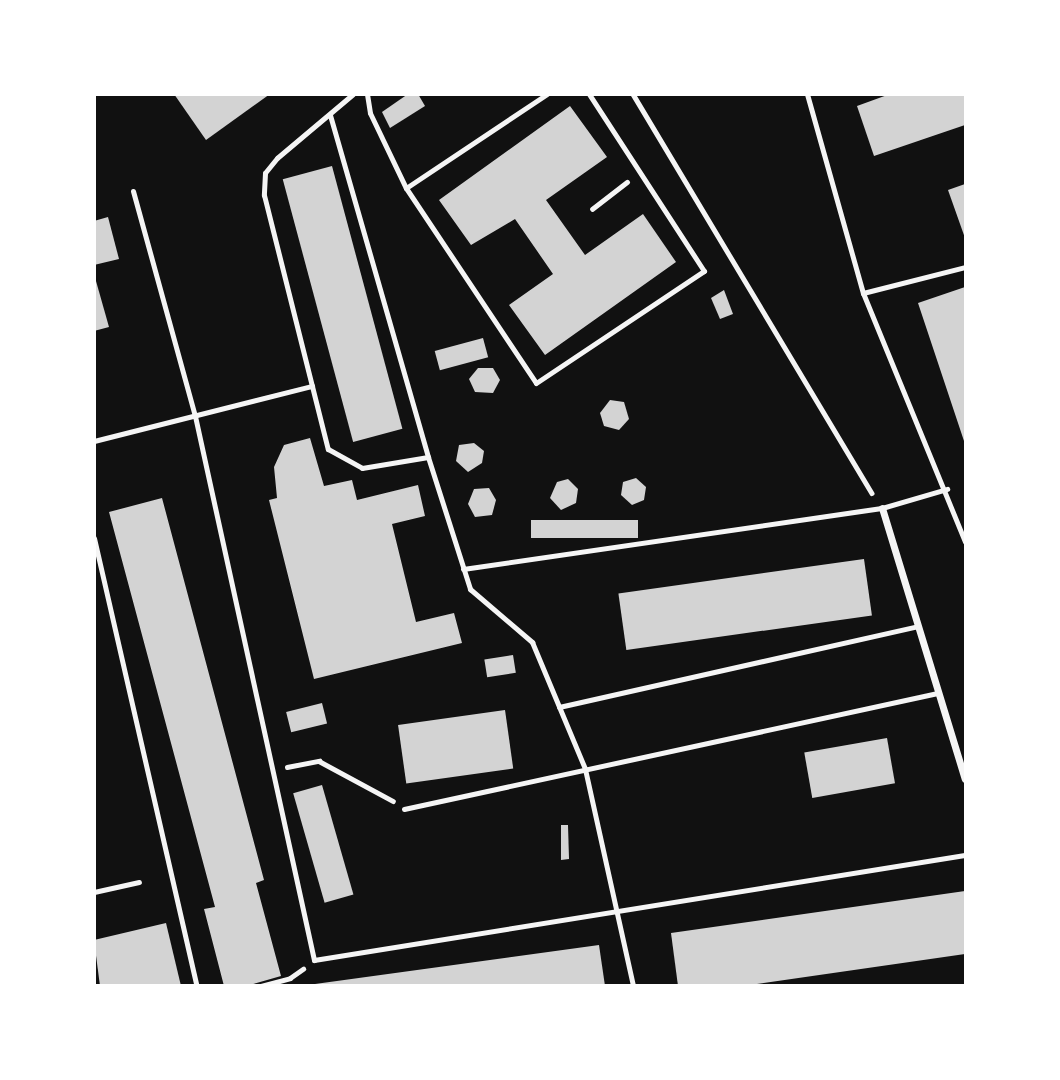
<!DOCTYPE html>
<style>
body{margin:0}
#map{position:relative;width:1060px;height:1080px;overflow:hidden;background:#111;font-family:Roboto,sans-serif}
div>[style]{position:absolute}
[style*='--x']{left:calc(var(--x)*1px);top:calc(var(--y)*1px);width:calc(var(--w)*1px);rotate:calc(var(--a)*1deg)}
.building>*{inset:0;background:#d3d3d3;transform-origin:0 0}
.path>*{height:4.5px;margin:-2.25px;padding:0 2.25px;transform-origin:2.25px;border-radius:2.25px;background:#f5f5f5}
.service>*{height:5px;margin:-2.5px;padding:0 2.5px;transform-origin:2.5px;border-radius:2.5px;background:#f5f5f5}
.minor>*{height:7px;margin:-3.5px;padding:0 3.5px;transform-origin:3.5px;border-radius:3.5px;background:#f5f5f5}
span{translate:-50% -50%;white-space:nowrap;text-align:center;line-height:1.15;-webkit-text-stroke:7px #fff;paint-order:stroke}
.frame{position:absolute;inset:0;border:96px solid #fff;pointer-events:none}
</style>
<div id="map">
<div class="building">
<i style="clip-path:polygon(174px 94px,270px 94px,206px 140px)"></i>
<i style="clip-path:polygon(408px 94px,418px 94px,425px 106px,390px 128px,382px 112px)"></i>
<i style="clip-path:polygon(890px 94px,965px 94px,965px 125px,874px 156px,857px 106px)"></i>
<i style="clip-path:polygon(570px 106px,607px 157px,546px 200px,585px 255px,643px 214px,676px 262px,545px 355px,509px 305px,553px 274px,515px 219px,471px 245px,439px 200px)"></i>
<i style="left:332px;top:166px;width:272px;height:51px;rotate:75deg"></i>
<i style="clip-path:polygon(965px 184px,965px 238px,948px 190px)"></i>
<i style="clip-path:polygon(108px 217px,119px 259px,94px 265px,94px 221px)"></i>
<i style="clip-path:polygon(94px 274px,109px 327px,94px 331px)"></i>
<i style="clip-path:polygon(965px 287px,965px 444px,918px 303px)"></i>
<i style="clip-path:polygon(724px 290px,733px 314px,720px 319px,711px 298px)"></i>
<i style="left:483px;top:338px;width:20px;height:50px;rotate:75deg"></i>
<i style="clip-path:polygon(478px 368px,493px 368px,500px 380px,493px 393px,475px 392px,469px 379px)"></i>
<i style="clip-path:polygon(610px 400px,624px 402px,629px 419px,619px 430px,604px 426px,600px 413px)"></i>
<i style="clip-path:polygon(310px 438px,324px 486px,352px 480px,357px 500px,418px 485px,425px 516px,392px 524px,416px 622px,454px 613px,462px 643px,314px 679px,269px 500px,277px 498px,274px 467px,284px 445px)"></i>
<i style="clip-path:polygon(474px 443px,484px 451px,482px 463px,468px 472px,456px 461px,459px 445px)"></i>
<i style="clip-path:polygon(636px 478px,646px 487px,644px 500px,632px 505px,621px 495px,623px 482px)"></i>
<i style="clip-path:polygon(568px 479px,578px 489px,576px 503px,561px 510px,550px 498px,557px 482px)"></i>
<i style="clip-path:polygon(489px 488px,496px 500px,492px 515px,475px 517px,468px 504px,474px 489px)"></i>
<i style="clip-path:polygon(162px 498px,264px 880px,256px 883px,281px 976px,246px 986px,224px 986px,204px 909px,215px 907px,109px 512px)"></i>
<i style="left:638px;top:520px;width:18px;height:107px;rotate:90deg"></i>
<i style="left:864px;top:559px;width:57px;height:248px;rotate:82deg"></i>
<i style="left:513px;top:655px;width:18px;height:29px;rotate:81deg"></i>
<i style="left:322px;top:703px;width:21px;height:37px;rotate:76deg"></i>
<i style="left:505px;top:710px;width:59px;height:108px;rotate:82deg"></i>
<i style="left:887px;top:738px;width:46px;height:84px;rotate:80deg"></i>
<i style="left:322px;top:785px;width:114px;height:30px;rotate:74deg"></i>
<i style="clip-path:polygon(561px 825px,568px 825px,569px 859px,561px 860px)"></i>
<i style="clip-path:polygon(965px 891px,965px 954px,743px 986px,678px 986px,671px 933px)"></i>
<i style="clip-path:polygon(166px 923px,181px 986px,100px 986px,94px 940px)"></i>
<i style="clip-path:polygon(599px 945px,605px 986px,315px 986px,315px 984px)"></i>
</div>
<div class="path">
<i style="--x:633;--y:94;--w:465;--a:59.1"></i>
<i style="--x:592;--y:209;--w:44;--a:-37.6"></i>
<i style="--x:287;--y:767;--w:33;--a:-11"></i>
<i style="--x:319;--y:761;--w:84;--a:28.4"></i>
<i style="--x:261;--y:986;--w:30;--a:-15"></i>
<i style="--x:290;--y:978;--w:16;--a:-35"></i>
</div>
<div class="service">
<i style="--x:353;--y:94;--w:99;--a:139.9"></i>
<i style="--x:277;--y:158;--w:19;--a:129"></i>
<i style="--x:265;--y:173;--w:22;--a:93"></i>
<i style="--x:264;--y:195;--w:262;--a:75.9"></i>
<i style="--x:328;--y:449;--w:39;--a:29"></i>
<i style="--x:362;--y:468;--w:67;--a:-9.5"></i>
<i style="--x:428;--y:457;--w:139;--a:72.3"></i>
<i style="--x:470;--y:589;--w:82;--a:40.5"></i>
<i style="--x:532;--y:642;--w:138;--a:67.3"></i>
<i style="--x:585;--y:769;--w:222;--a:77.5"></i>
<i style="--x:367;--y:94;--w:19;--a:81"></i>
<i style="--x:370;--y:113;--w:83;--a:64.4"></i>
<i style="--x:406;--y:188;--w:234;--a:56.3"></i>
<i style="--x:536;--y:383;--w:202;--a:-33.7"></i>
<i style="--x:704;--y:271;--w:211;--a:-123"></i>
<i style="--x:807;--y:94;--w:207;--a:74.3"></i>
<i style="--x:863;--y:293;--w:269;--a:67.7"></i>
<i style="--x:330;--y:115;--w:356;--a:74"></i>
<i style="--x:406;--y:188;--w:169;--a:-33.7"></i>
<i style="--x:133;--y:191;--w:233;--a:74.6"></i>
<i style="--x:195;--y:416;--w:557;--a:77.66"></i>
<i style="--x:314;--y:960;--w:659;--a:-9.16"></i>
<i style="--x:863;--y:293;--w:105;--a:-14.3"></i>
<i style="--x:94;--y:441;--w:225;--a:-14.2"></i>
<i style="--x:94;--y:538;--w:460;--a:77.1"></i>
<i style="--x:463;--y:569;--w:423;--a:-8.3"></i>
<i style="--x:882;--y:508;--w:68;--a:-16.3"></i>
<i style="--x:559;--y:707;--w:368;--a:-12.7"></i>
<i style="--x:404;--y:809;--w:546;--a:-12.26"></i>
<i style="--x:94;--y:892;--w:46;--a:-12.5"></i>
</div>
<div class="minor">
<i style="--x:882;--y:508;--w:283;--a:73"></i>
</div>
<div class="frame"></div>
</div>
